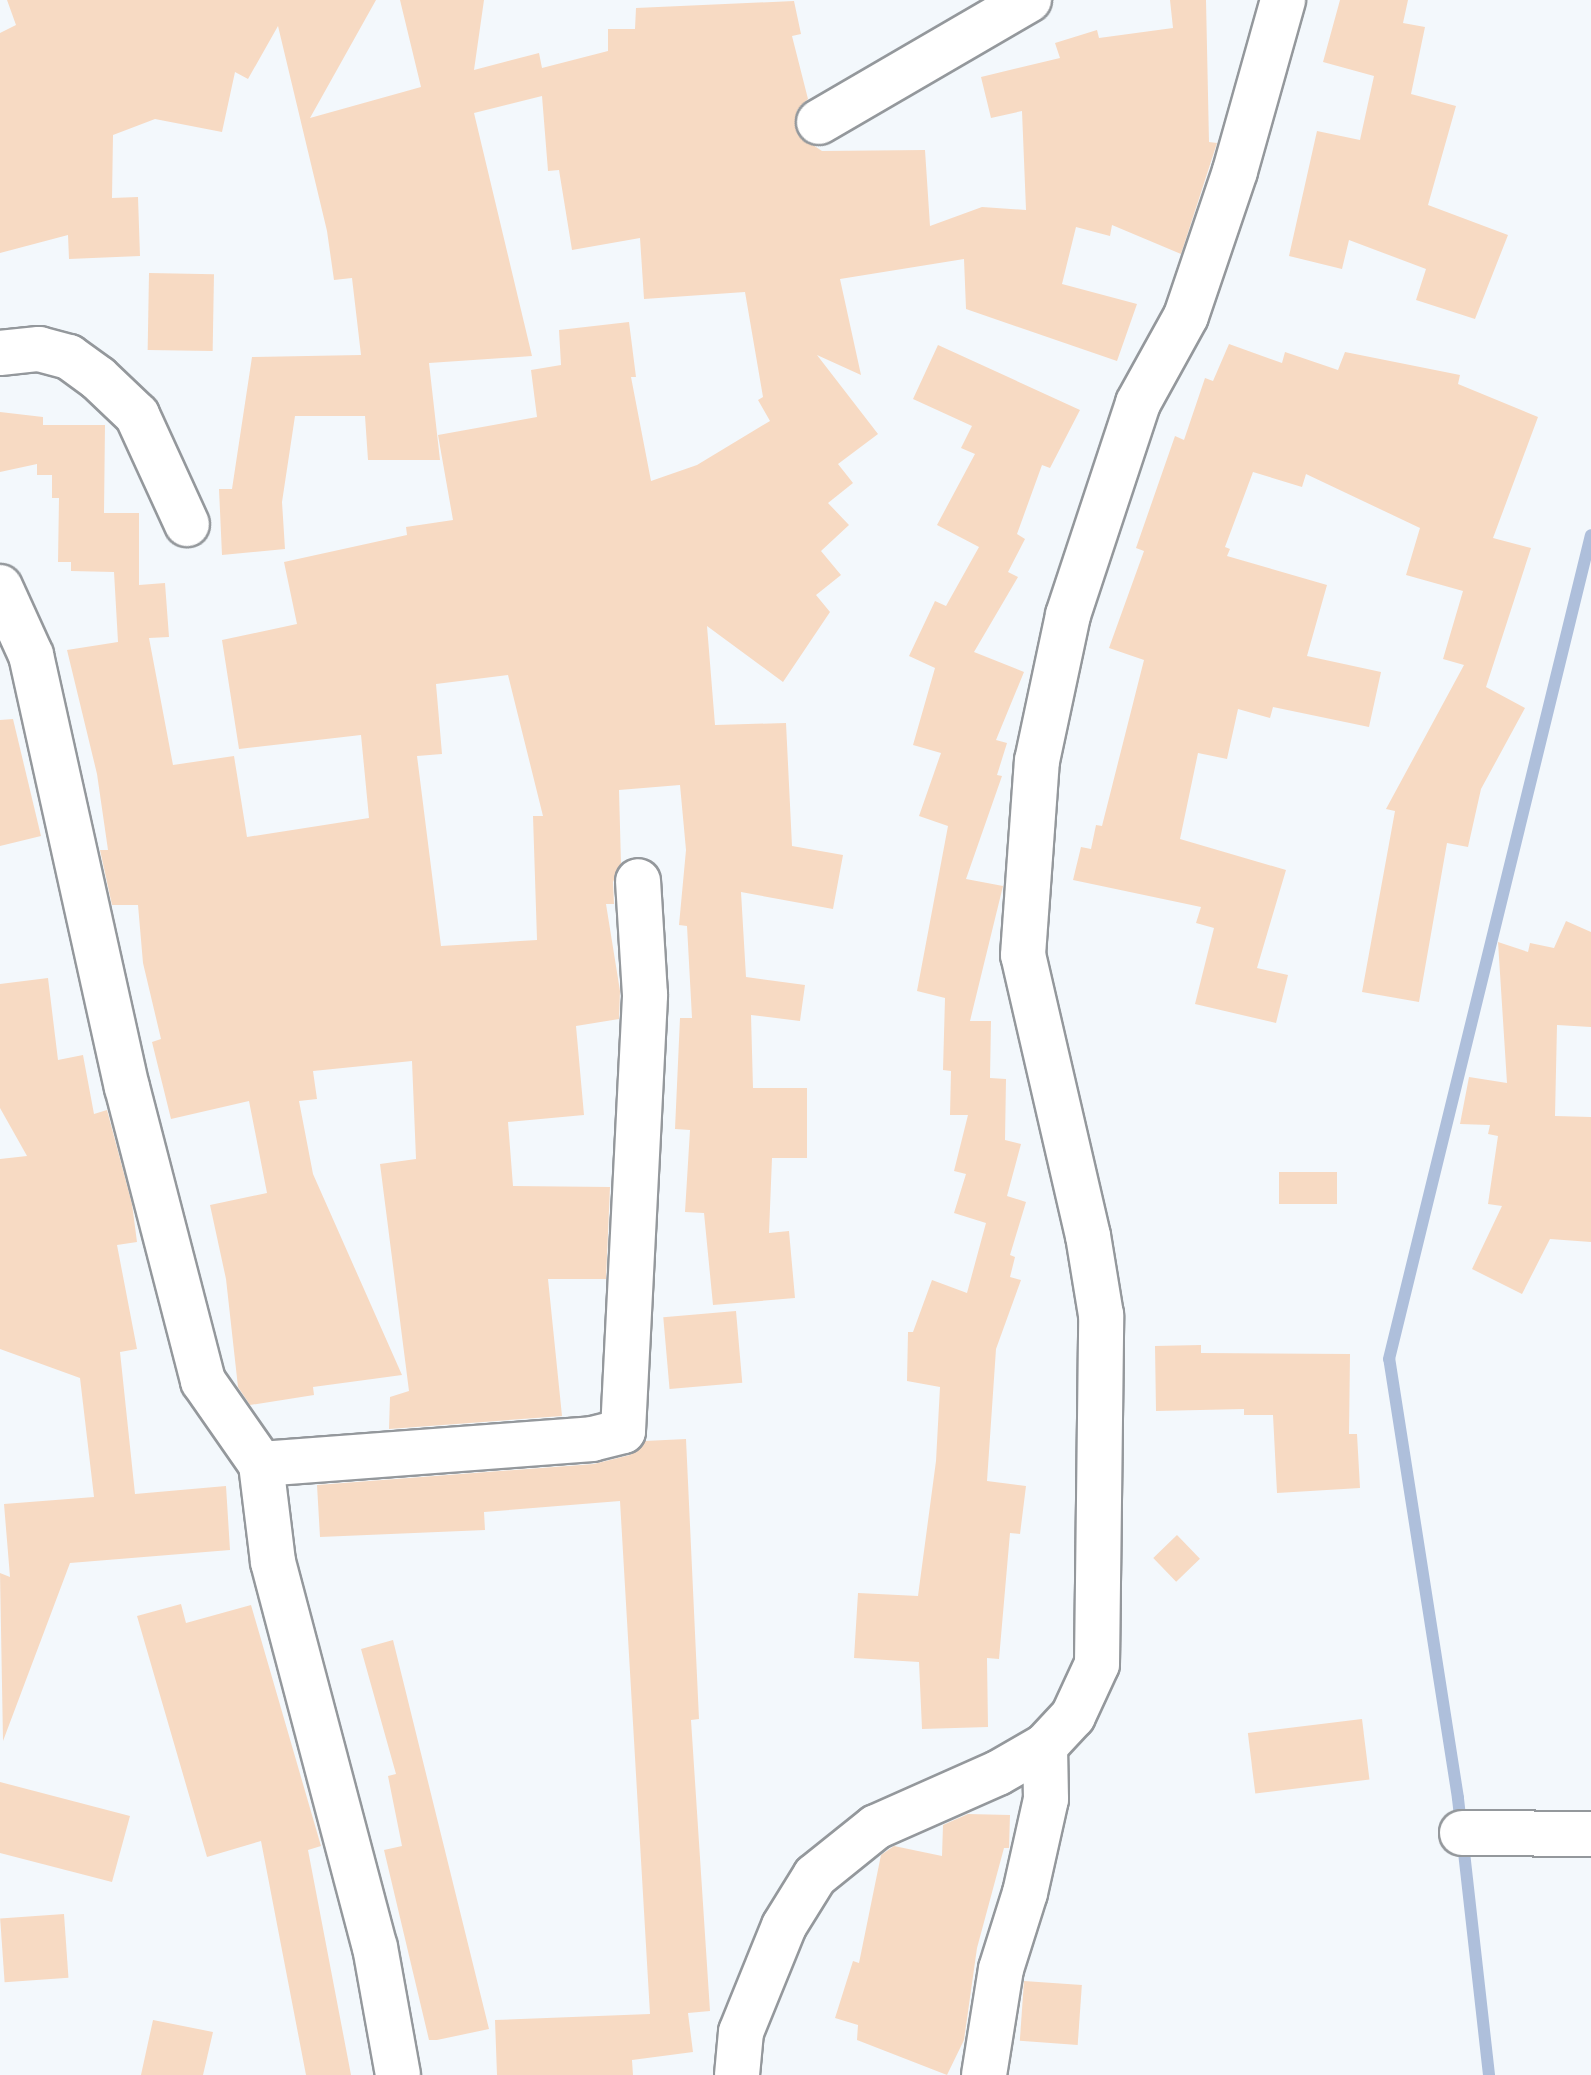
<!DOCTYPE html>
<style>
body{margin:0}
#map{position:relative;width:1591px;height:2075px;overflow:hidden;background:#f3f8fc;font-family:Mulish,sans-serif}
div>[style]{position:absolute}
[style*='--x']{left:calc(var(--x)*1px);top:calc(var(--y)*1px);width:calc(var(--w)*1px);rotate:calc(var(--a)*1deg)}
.stream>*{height:12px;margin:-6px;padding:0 6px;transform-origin:6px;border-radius:6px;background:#aebfdb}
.building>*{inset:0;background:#f7dac3;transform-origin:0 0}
.roads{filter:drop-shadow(2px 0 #94989c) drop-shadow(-2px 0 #94989c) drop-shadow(0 2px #94989c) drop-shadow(0 -2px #94989c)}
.minor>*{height:44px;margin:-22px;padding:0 22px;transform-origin:22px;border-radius:22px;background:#fff}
span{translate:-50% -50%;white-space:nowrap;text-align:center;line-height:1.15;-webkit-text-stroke:6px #f3f8fc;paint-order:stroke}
</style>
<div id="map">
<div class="stream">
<i style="--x:1489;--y:2075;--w:279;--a:-96.4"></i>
<i style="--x:1458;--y:1798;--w:444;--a:-98.9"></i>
<i style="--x:1389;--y:1359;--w:848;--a:-76.23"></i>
</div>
<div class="building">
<i style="clip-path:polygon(evenodd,7px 0,376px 0,310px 118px,421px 87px,400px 0,484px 0,474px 70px,539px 53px,542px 68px,608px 51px,608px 29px,635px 29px,636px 8px,794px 1px,801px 34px,792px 36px,808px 99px,797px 110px,798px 135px,822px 151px,925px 150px,930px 226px,982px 207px,1026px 210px,1022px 111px,991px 118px,981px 77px,1060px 58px,1055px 43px,1097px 30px,1099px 38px,1173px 28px,1170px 0,1206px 0,1209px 142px,1217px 143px,1181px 254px,1112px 225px,1110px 236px,1076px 227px,1062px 284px,1137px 304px,1117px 361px,966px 309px,964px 259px,840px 279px,861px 375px,817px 355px,878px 434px,838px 464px,853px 483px,828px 503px,849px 525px,821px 551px,841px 575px,816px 595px,830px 612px,783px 682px,707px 626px,715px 725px,786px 723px,792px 846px,843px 855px,833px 909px,741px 892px,746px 977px,805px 985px,800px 1021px,751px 1015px,753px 1088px,807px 1088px,807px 1158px,772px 1158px,769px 1233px,789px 1231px,795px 1298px,713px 1305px,704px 1213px,685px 1212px,690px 1130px,675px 1129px,680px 1018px,692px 1018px,687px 926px,679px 925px,686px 850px,680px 785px,619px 790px,621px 864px,613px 882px,614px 904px,606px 904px,620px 991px,619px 1019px,576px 1026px,584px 1115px,508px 1122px,513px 1186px,610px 1187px,606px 1279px,548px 1279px,562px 1416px,389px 1429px,390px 1397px,409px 1391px,380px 1164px,416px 1159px,412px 1061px,313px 1071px,317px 1099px,299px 1101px,313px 1174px,402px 1375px,313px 1387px,314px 1395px,250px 1405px,238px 1387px,226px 1279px,210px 1205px,267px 1193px,249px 1101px,171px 1119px,152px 1042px,161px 1039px,143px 963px,138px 905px,112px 905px,100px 850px,108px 850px,97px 774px,67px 650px,118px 642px,114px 572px,71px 571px,71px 562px,58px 562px,59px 498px,52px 498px,52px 475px,37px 475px,37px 464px,0 472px,0 412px,43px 417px,43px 425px,105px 425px,104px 513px,139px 513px,139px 585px,165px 583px,169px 637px,149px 638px,173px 765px,234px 756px,247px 837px,369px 818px,361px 735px,239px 749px,222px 640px,297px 624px,284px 562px,407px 535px,406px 527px,453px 520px,438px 435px,537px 417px,531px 370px,561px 365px,559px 330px,629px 322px,636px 377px,631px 377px,651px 481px,697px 465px,770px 421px,758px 400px,763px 397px,745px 292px,644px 299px,640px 238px,572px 250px,559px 170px,548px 171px,542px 96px,474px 113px,532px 356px,429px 363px,440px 460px,368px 460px,365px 416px,295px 416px,282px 502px,285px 549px,222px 555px,219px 489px,232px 489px,252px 357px,361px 355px,352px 278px,334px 280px,327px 231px,278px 26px,248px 79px,235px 72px,222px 132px,155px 119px,113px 135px,112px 198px,138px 197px,140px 256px,69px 259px,68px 235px,0 253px,0 33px,16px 25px,7px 0,508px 675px,543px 816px,533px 816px,537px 940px,441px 946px,417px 756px,442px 754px,436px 684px,508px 675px)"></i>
<i style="clip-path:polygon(1340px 0,1408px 0,1403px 23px,1425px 27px,1411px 94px,1456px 106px,1428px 205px,1508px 235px,1475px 319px,1416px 300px,1426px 269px,1349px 240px,1342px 269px,1289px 256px,1317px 131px,1360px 140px,1374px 76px,1323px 62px)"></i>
<i style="left:149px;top:273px;width:65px;height:77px;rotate:1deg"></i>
<i style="clip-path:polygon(1229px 344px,1282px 363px,1285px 352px,1338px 370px,1345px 352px,1460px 375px,1458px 384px,1538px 417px,1493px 538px,1531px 548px,1486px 687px,1525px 708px,1481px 789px,1468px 847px,1447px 843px,1419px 1002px,1362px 992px,1395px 811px,1386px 809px,1464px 665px,1443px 659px,1463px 591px,1406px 575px,1420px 528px,1306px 474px,1302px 487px,1253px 472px,1225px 547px,1230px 549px,1227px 556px,1327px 585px,1307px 656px,1381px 672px,1369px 727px,1273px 707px,1270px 718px,1238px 709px,1227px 759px,1198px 753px,1180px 839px,1286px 870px,1257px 968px,1288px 975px,1276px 1023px,1195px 1004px,1214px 928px,1196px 923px,1201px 907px,1073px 880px,1081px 847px,1091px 849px,1096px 825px,1102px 826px,1144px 660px,1109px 648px,1144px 551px,1136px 548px,1175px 436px,1184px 440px,1205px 378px,1213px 381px)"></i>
<i style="clip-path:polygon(938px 345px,1080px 410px,1050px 468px,1042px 465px,1017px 534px,1025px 539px,1008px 572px,1018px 577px,974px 652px,1024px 672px,996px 740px,1007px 743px,997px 775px,1002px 776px,966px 879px,1003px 886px,970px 1021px,991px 1021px,990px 1078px,1006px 1079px,1005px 1140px,1021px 1144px,1007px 1196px,1026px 1202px,1010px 1255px,1015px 1257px,1010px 1277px,1021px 1280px,996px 1349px,987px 1481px,1026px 1486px,1020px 1534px,1010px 1533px,999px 1659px,987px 1658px,988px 1727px,922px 1729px,919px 1662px,854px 1658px,858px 1593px,918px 1596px,936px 1461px,940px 1387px,907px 1381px,908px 1332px,913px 1332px,932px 1280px,967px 1293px,986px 1223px,954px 1213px,966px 1174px,954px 1171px,968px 1115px,950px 1115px,951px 1071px,943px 1070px,945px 998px,917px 991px,948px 826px,919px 816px,941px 753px,913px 745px,935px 668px,909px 656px,935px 601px,946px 606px,979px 547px,937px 525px,975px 454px,961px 448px,972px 426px,913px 399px)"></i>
<i style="clip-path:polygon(13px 719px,41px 836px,0 846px,0 720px)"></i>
<i style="clip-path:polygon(1566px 921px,1591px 932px,1591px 1027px,1557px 1025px,1555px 1116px,1591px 1117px,1591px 1242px,1550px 1239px,1522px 1294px,1472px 1269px,1502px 1206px,1488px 1204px,1498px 1136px,1488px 1134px,1490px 1125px,1460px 1124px,1469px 1077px,1507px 1083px,1498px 942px,1528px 952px,1530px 943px,1554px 948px)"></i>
<i style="clip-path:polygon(48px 978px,58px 1060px,83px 1055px,94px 1114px,107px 1110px,132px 1204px,137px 1242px,117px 1245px,137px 1349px,120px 1352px,135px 1494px,226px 1486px,230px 1550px,70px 1563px,3px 1741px,0 1573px,10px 1577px,4px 1504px,94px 1497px,80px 1378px,0 1349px,0 1159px,27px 1156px,0 1108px,0 984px)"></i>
<i style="left:1279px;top:1172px;width:58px;height:32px"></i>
<i style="left:736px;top:1311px;width:72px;height:73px;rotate:85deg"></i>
<i style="clip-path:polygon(1201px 1345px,1201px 1353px,1350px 1354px,1349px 1434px,1357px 1434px,1360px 1488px,1277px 1493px,1273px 1415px,1244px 1415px,1244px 1409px,1156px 1411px,1155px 1346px)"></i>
<i style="clip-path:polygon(686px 1439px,699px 1719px,691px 1720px,710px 2011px,688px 2013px,693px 2052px,632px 2060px,633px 2075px,497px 2075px,495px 2020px,650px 2014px,620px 1501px,484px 1512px,485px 1530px,320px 1537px,317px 1485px,594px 1464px,630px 1455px,645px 1441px)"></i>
<i style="left:1177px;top:1535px;width:33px;height:33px;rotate:46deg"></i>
<i style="clip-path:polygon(181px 1604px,186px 1623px,251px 1605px,321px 1846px,308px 1850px,351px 2075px,306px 2075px,261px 1841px,207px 1857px,137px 1616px)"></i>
<i style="clip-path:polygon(393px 1640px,489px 2029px,437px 2040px,429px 2040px,384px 1850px,402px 1846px,388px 1776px,396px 1774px,361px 1649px)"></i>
<i style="left:1362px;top:1719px;width:61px;height:115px;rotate:83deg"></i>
<i style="clip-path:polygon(0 1782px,130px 1816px,112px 1882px,0 1853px)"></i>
<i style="clip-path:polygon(968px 1814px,1010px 1815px,1009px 1848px,1004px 1848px,977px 1948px,964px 2040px,947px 2075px,857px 2040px,858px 2025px,835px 2018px,853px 1961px,859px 1963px,881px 1855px,894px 1846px,942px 1856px,943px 1825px)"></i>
<i style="left:64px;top:1914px;width:64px;height:64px;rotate:86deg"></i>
<i style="left:1024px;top:1981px;width:58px;height:60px;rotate:4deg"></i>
<i style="clip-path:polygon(153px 2020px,213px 2032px,203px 2075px,141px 2075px)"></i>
</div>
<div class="roads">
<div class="minor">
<i style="--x:819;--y:122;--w:243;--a:-30.2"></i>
<i style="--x:0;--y:353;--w:39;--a:-6"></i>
<i style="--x:39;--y:349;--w:31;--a:15"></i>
<i style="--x:69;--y:357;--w:36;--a:36"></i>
<i style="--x:98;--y:378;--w:54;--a:43.5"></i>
<i style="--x:137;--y:415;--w:120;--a:65.4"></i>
<i style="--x:0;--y:587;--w:75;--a:65.5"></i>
<i style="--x:31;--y:655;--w:443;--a:77.5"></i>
<i style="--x:127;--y:1087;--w:304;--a:75.5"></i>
<i style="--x:203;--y:1381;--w:101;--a:55.1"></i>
<i style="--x:261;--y:1464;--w:99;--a:83"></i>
<i style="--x:273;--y:1562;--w:398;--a:75.2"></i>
<i style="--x:375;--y:1947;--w:130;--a:79.8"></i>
<i style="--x:261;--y:1464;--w:332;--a:-4.3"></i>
<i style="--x:592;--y:1439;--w:32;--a:-14"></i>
<i style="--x:623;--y:1431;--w:437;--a:-87.1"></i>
<i style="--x:645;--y:995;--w:114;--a:-93.5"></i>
<i style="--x:1462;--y:1833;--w:129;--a:0.4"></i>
<i style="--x:737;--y:2075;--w:43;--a:-84.7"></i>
<i style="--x:741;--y:2032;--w:114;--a:-67.9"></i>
<i style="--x:784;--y:1926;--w:59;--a:-58.2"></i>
<i style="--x:815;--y:1876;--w:78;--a:-38.8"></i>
<i style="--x:876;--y:1827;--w:133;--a:-23.9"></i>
<i style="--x:998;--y:1773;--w:54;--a:-29.9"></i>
<i style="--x:1045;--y:1746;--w:41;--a:-47"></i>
<i style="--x:1073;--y:1716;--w:57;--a:-65.2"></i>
<i style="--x:1097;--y:1664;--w:349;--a:-89.3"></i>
<i style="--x:1101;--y:1315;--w:80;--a:-99.3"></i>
<i style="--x:1088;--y:1236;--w:288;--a:-103"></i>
<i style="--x:1023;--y:955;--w:195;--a:-85.9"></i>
<i style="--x:1037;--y:761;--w:149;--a:-78"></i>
<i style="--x:1068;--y:615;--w:223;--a:-71.7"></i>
<i style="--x:1138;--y:403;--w:99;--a:-61.1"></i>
<i style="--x:1186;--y:316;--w:153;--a:-71.3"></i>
<i style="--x:1235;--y:171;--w:178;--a:-74.3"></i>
<i style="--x:984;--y:2075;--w:107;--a:-80.9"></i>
<i style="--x:1001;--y:1969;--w:80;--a:-72.5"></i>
<i style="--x:1025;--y:1893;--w:96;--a:-77.4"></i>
<i style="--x:1046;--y:1799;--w:53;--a:-91.1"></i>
</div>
</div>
</div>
